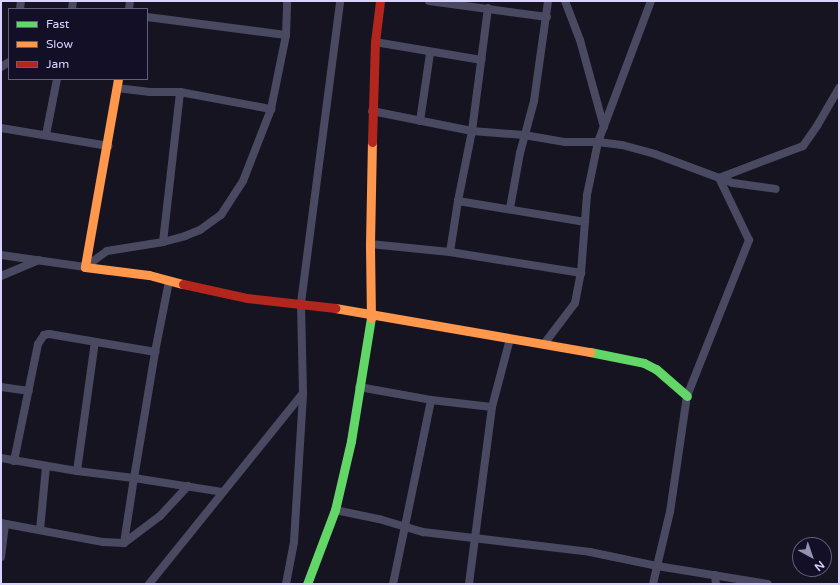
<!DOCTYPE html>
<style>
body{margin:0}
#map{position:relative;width:840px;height:585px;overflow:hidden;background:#161421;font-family:"Varela Round",sans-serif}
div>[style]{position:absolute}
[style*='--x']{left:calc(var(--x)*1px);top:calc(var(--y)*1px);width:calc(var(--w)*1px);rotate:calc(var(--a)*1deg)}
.street>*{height:8px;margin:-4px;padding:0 4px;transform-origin:4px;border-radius:4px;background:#4a4962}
.fast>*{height:9px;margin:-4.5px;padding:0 4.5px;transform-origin:4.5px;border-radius:4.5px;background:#63d668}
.slow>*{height:9px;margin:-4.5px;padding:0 4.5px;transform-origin:4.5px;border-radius:4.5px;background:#ff974d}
.jam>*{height:9px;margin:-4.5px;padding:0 4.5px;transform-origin:4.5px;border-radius:4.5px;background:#b3261e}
span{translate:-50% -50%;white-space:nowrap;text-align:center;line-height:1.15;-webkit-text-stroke:4px #130f26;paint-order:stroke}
.frame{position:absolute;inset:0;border:2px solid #d9d4ff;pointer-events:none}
.legend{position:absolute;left:8px;top:8px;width:140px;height:72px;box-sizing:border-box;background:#130f26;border:1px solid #625e7d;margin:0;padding:5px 7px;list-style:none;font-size:12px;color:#d9d4ff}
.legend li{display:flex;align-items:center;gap:8px;height:20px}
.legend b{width:20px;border:1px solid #625e7d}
.north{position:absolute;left:792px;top:537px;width:40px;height:40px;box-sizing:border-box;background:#130f26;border:1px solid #625e7d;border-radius:50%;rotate:140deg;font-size:11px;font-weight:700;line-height:16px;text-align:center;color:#d9d4ff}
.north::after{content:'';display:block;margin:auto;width:14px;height:18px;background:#9591b1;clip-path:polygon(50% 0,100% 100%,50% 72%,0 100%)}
</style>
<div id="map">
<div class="street">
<i style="--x:429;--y:1;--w:119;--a:7.7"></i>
<i style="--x:565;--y:1;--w:42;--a:69"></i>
<i style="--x:580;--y:40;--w:90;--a:74.6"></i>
<i style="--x:20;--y:9;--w:8;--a:-83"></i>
<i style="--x:72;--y:9;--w:8;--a:-83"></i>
<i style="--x:129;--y:9;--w:8;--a:-83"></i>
<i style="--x:147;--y:17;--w:140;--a:7.4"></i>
<i style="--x:375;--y:42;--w:108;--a:9.6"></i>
<i style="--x:1;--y:67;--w:9;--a:-32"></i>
<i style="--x:117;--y:88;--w:33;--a:7"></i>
<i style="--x:150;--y:92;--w:30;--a:0"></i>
<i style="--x:180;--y:92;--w:93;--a:10.6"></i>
<i style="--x:372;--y:111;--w:102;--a:11.3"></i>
<i style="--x:472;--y:131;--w:52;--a:4.4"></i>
<i style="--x:524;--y:135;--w:42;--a:9.7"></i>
<i style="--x:565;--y:142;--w:33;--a:0"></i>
<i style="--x:598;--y:142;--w:24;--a:7"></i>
<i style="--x:622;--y:145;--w:34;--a:15"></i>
<i style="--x:655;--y:154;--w:83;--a:20.4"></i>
<i style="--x:733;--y:183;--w:43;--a:7.9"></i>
<i style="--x:420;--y:121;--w:69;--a:-81.6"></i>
<i style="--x:1;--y:128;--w:109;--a:9.5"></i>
<i style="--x:46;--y:135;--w:57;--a:-78.9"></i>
<i style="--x:458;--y:201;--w:129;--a:9.4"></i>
<i style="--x:510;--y:208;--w:56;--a:-79.7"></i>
<i style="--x:520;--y:153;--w:54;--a:-74.9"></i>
<i style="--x:534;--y:101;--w:101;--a:-82"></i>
<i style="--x:163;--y:242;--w:151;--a:-83.5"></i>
<i style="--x:370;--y:244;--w:80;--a:5.7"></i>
<i style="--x:450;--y:252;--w:133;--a:9.1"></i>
<i style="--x:450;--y:252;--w:52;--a:-81.1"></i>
<i style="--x:458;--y:201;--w:71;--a:-78.7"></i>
<i style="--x:472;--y:131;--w:124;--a:-82.6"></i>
<i style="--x:1;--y:255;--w:85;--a:8.1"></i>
<i style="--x:85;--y:267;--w:27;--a:-36"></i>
<i style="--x:107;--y:251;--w:57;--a:-9.1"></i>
<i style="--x:163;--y:242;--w:23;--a:-15"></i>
<i style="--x:185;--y:236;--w:16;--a:-22"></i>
<i style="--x:200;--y:230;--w:26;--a:-36"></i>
<i style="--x:221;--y:215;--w:40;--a:-57.1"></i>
<i style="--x:243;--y:181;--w:77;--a:-68.7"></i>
<i style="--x:271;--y:109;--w:76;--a:-78.5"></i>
<i style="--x:286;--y:35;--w:34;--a:-88"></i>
<i style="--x:1;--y:276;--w:41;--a:-22.8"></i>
<i style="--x:544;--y:344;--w:51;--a:-52.9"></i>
<i style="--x:575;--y:303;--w:31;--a:-79"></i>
<i style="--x:581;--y:273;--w:78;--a:-85.6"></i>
<i style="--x:587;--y:195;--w:54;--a:-78.3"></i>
<i style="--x:598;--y:142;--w:151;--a:-69.4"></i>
<i style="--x:1;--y:387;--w:28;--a:8"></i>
<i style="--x:359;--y:387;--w:73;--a:10.2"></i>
<i style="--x:431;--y:400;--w:61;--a:6.5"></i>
<i style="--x:1;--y:458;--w:77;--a:9.7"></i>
<i style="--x:77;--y:471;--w:57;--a:7"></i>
<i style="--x:134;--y:478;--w:128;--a:-80.5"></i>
<i style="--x:155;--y:352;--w:72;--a:-78.8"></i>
<i style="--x:14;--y:461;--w:119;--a:-78.4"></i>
<i style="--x:38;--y:344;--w:11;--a:-56"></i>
<i style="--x:44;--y:335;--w:5;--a:-11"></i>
<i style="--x:49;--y:334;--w:108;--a:9.6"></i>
<i style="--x:77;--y:471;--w:130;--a:-82.1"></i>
<i style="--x:335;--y:510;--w:45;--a:11.6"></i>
<i style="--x:379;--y:519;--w:46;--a:16.5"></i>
<i style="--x:423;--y:532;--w:168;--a:6.8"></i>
<i style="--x:590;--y:552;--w:68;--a:11.8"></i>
<i style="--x:657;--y:566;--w:112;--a:9.2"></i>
<i style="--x:1;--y:523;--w:104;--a:10.6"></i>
<i style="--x:103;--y:542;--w:21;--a:3"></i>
<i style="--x:124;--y:543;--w:45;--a:-36.9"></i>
<i style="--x:160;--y:516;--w:41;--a:-47"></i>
<i style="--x:40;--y:530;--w:64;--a:-84.6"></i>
<i style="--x:124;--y:543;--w:66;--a:-81.3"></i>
<i style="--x:134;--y:478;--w:89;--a:9"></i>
<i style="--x:1;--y:557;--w:33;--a:-83"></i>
<i style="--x:657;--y:566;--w:56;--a:-76.5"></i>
<i style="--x:670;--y:512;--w:117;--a:-81.7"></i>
<i style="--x:687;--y:396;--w:168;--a:-68.3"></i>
<i style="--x:749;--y:240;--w:69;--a:-115.8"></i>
<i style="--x:719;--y:178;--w:90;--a:-20.9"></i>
<i style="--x:803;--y:146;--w:24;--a:-55"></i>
<i style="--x:817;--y:126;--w:44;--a:-59.9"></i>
<i style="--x:715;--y:575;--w:9;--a:84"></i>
<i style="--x:149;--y:584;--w:245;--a:-51.1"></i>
<i style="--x:286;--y:584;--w:43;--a:-79.2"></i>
<i style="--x:294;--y:542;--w:149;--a:-86.5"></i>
<i style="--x:303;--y:393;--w:90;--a:-91.3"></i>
<i style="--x:301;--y:303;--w:305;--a:-82.6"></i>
<i style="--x:393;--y:584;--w:188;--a:-78.3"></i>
<i style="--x:469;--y:584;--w:178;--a:-82.6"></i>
<i style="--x:492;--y:407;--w:70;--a:-75.2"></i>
<i style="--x:653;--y:584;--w:18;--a:-77"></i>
</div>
<div class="fast">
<i style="--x:590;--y:352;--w:55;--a:11.5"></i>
<i style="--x:644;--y:363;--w:13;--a:27"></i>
<i style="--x:656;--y:369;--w:41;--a:41.1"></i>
<i style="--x:307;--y:584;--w:79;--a:-69.3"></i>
<i style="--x:335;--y:510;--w:71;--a:-76.9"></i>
<i style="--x:351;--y:441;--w:125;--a:-80.8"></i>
</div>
<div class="slow">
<i style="--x:118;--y:79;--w:191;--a:100"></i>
<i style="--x:85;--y:267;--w:64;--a:7.1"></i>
<i style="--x:149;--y:275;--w:35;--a:15"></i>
<i style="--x:335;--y:308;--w:259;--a:9.8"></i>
<i style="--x:371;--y:318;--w:74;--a:-90.8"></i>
<i style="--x:370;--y:244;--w:102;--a:-88.9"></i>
</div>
<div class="jam">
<i style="--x:372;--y:142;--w:100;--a:-88.3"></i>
<i style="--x:375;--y:42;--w:41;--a:-83"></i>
<i style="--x:183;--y:284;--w:66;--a:12.3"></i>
<i style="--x:247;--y:298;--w:89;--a:6.5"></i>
</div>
<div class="frame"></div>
<ul class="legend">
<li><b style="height:5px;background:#63d668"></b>Fast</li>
<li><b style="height:5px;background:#ff974d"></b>Slow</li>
<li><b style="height:5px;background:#b3261e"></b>Jam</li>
</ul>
<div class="north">N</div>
</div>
